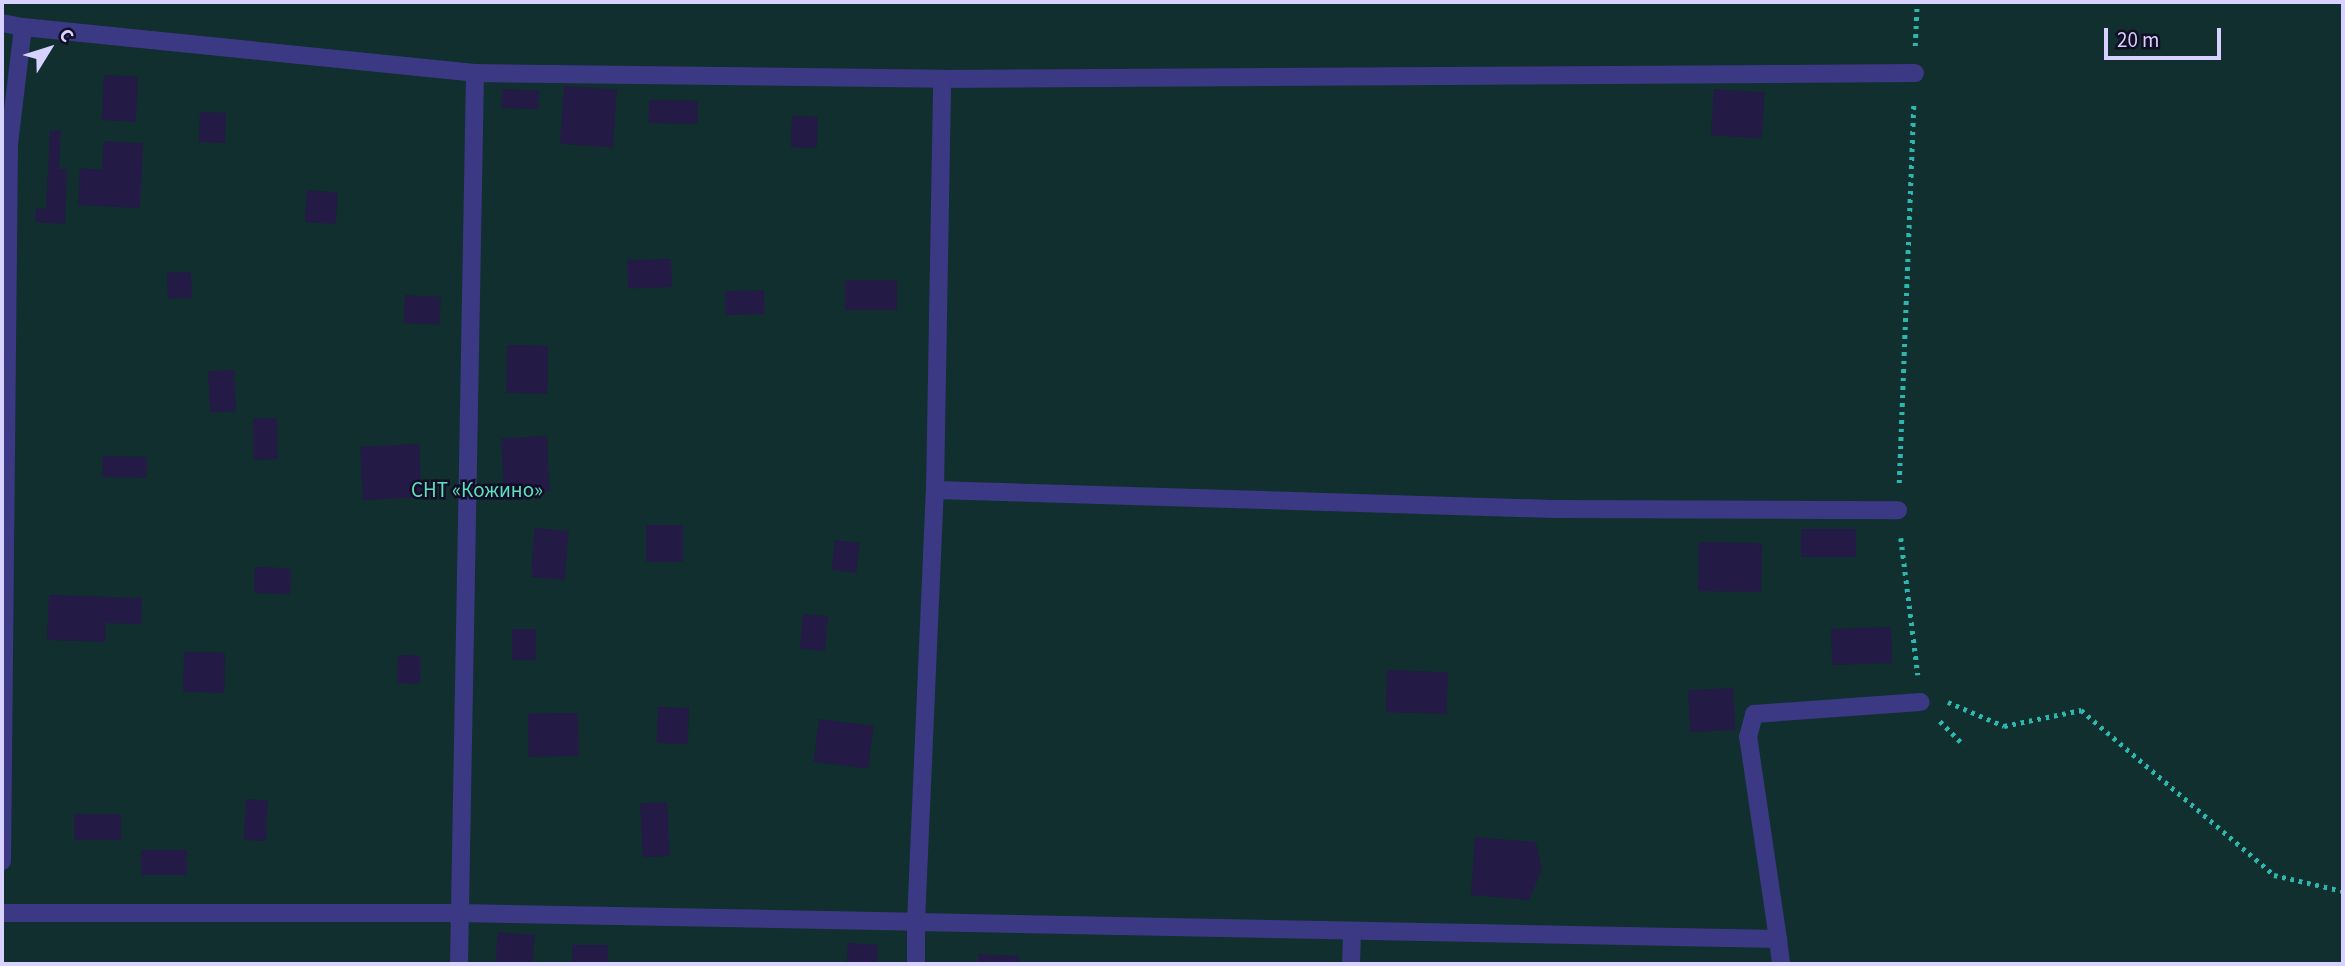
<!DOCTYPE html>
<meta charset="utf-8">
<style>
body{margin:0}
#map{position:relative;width:2345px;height:966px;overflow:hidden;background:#120e25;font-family:"Source Sans 3",sans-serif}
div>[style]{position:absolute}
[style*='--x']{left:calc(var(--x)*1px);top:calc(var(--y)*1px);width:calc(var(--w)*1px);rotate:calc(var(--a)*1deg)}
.green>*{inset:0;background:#112f2e;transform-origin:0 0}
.building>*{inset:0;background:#231a46;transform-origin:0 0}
.path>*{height:4.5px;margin-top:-2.25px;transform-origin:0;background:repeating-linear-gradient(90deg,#2db8af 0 3.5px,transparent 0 8.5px)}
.minor>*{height:18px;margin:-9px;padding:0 9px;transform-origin:9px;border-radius:9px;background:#3b3884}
span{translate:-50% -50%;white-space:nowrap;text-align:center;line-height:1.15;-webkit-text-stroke:5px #120e25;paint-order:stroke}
.park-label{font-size:21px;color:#5ce1bf}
.frame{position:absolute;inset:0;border:4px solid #d7d2ff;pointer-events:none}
.north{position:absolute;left:14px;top:14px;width:70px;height:70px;-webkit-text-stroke:5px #120e25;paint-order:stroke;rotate:52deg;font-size:19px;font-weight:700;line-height:28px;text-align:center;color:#d7d2ff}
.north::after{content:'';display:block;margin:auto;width:24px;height:32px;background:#d7d2ff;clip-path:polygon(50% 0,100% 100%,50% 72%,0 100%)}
.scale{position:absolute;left:2104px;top:28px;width:117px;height:32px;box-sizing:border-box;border:4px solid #d7d2ff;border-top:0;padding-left:9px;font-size:21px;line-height:24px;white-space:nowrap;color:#d7d2ff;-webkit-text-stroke:5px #120e25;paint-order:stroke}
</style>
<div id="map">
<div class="green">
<i style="left:2px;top:2px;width:2341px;height:962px"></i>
</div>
<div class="building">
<i style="left:104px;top:75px;width:34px;height:45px;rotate:3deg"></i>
<i style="left:564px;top:86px;width:53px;height:58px;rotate:4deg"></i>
<i style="left:502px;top:89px;width:37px;height:19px;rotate:2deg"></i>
<i style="left:1714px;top:89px;width:51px;height:46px;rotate:4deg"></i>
<i style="left:649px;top:100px;width:49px;height:23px;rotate:1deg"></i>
<i style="left:200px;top:112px;width:26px;height:30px;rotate:2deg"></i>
<i style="left:792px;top:116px;width:26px;height:31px;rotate:2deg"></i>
<i style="clip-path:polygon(50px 130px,61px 131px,59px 169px,67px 169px,65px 224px,35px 222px,36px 208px,46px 209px)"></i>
<i style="clip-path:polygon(104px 141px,143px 143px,140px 208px,78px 205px,80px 168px,102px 170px)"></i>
<i style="left:307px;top:190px;width:31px;height:32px;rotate:4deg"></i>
<i style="left:671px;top:259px;width:28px;height:44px;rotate:88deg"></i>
<i style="left:191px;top:272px;width:26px;height:24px;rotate:88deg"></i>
<i style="left:845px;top:280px;width:52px;height:30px"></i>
<i style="left:764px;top:290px;width:24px;height:39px;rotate:88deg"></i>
<i style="left:405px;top:295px;width:36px;height:28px;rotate:3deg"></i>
<i style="left:507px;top:345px;width:41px;height:48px;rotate:1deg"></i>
<i style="left:234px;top:370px;width:41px;height:26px;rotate:87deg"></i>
<i style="left:277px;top:418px;width:41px;height:24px;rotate:89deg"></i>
<i style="left:547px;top:436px;width:55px;height:46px;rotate:87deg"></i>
<i style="left:419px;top:444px;width:53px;height:59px;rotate:87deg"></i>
<i style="left:103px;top:456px;width:44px;height:21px;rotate:1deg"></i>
<i style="left:646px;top:525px;width:37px;height:37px"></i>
<i style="left:535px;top:528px;width:34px;height:49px;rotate:5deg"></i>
<i style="left:1801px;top:529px;width:55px;height:28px"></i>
<i style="left:835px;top:540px;width:25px;height:30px;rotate:7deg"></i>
<i style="left:1699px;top:542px;width:63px;height:49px;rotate:1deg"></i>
<i style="left:255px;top:567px;width:36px;height:26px;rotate:2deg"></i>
<i style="clip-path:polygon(49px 595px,142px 598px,141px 624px,106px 623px,105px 642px,47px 640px)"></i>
<i style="left:803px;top:614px;width:25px;height:35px;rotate:5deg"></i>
<i style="left:1891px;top:627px;width:36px;height:60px;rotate:88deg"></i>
<i style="left:512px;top:629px;width:24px;height:31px"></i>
<i style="left:184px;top:652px;width:41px;height:40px;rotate:1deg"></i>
<i style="left:398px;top:655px;width:23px;height:28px;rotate:2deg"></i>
<i style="left:1387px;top:670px;width:61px;height:42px;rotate:2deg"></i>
<i style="left:1733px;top:688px;width:42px;height:45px;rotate:87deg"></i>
<i style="left:658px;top:707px;width:31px;height:36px;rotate:2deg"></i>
<i style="left:578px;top:713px;width:43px;height:50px;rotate:89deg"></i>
<i style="left:819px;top:719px;width:55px;height:43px;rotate:7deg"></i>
<i style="left:246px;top:799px;width:22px;height:41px;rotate:3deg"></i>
<i style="left:667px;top:802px;width:54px;height:27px;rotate:87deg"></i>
<i style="left:74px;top:814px;width:47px;height:26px"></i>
<i style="clip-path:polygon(1475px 837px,1536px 842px,1542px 869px,1529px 900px,1471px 895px)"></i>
<i style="left:141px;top:850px;width:46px;height:25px"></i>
<i style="left:498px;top:932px;width:37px;height:32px;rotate:5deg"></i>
<i style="left:848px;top:943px;width:30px;height:21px;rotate:4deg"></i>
<i style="left:572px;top:945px;width:36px;height:19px"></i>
<i style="clip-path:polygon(978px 954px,1019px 956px,1019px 964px,978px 964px)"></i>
</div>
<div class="path">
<i style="--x:1915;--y:46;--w:44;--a:-87.4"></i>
<i style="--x:1899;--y:483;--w:382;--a:-87.8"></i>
<i style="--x:1901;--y:538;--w:138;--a:82.9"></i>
<i style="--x:1948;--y:702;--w:61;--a:23.2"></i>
<i style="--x:2004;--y:726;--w:79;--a:-11.7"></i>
<i style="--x:2081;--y:710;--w:254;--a:40.5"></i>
<i style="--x:2274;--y:875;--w:71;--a:13.1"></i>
<i style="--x:1940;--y:721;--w:34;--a:45"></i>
</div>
<div class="minor">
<i style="--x:2;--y:23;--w:21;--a:11"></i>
<i style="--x:23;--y:27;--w:119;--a:96.8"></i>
<i style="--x:9;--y:145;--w:716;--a:90.56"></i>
<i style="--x:23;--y:27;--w:454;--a:5.8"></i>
<i style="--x:475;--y:73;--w:467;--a:0.7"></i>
<i style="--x:942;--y:79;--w:973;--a:-0.35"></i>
<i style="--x:935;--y:490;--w:617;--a:1.76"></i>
<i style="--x:1552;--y:509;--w:346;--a:0.2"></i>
<i style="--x:2;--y:913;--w:458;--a:0"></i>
<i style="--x:460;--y:913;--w:456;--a:1.1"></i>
<i style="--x:916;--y:922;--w:432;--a:-87.5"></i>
<i style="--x:935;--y:490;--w:411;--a:-89"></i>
<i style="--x:1778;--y:939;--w:25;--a:83"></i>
<i style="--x:459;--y:964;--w:891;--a:-88.97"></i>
<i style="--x:916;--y:964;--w:42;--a:-90"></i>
<i style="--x:916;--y:922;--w:862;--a:1.13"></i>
<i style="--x:1778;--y:939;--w:204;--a:-98.4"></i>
<i style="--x:1748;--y:737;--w:24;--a:-75"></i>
<i style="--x:1754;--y:714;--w:167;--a:-4.1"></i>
<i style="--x:1351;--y:964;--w:30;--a:-88"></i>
</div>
<div class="park-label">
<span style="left:477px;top:490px">СНТ «Кожино»</span>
</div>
<div class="frame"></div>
<div class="north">С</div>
<div class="scale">20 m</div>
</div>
